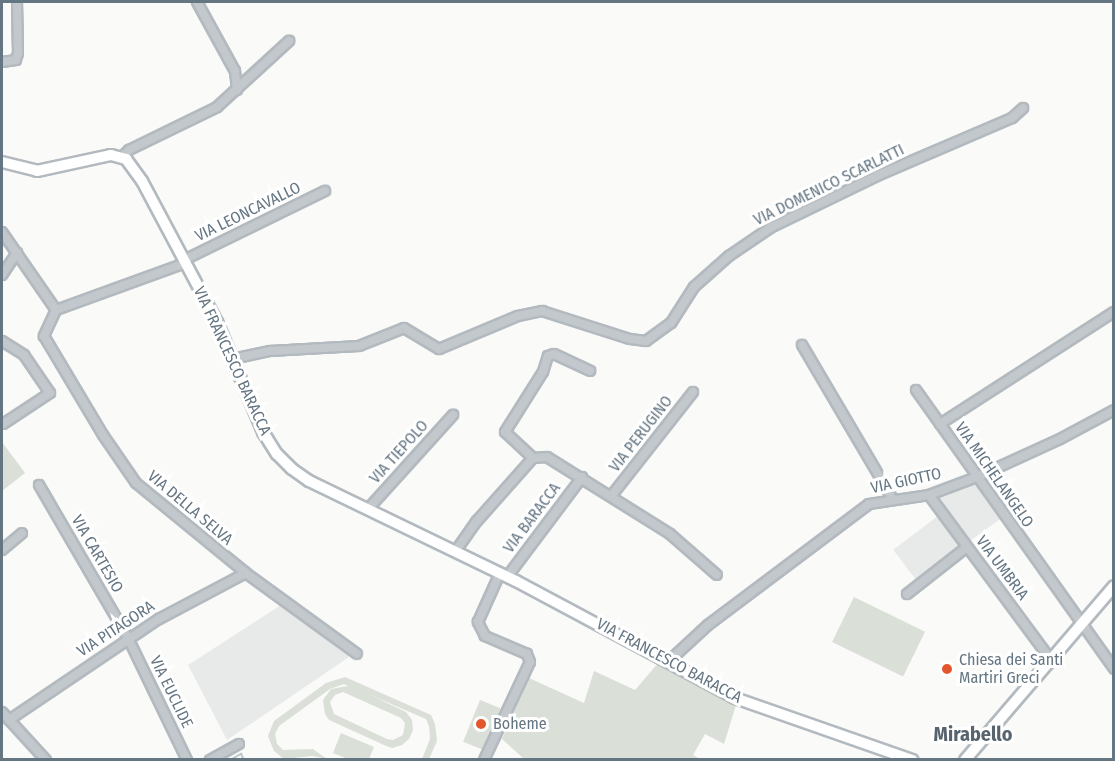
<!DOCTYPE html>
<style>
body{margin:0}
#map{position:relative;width:1115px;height:761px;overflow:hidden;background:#fafaf8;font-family:"Fira Sans Condensed",sans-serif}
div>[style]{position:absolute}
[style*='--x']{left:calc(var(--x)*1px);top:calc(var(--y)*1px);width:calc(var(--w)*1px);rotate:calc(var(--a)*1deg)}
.built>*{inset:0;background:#e8e9e9;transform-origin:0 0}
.green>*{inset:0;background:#dadfd7;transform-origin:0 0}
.stream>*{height:2px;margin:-1px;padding:0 1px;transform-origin:1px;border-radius:1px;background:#bbc7cb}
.roads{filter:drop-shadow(2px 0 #b3babf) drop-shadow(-2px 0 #b3babf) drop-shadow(0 2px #b3babf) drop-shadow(0 -2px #b3babf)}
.street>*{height:8px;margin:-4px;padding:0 4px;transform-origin:4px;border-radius:4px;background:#c3c8cc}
.secondary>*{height:10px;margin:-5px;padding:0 5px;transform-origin:5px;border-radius:5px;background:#fff}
.dots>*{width:16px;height:16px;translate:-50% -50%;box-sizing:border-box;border:3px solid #fff;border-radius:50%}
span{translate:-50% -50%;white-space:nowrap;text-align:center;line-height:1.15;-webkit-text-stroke:6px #fff;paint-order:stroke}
.street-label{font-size:16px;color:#657683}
.poi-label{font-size:16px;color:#657683}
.left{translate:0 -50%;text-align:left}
.quarter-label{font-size:20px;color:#57646e;font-weight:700}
.frame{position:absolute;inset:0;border:3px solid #657683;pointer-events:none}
</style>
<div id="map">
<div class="built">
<i style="clip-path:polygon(975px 480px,1003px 517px,967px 543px,932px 496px)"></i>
<i style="left:938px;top:516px;width:40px;height:56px;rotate:53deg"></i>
<i style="clip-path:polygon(281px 605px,349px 657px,227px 740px,188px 665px)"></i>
</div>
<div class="green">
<i style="clip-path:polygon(2px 442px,25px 473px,2px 491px)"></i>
<i style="left:854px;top:597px;width:79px;height:50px;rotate:26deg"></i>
<i style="clip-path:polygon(659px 662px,736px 705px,724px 744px,705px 734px,693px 755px,700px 759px,524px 759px,502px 739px,529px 678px,584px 703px,594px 671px,635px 690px)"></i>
<i style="clip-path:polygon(evenodd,345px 677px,431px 715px,435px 724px,437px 741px,429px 759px,422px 759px,430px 739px,429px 726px,426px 719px,368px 694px,406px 712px,412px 720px,413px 730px,409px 739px,402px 745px,392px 748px,384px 745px,329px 720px,325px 714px,323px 700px,331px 689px,348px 686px,344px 684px,330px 689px,279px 726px,275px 734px,277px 744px,283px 750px,313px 749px,327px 759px,312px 756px,284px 759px,274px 751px,268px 736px,274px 721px,326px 683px,345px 677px,343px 692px,401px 718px,405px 723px,403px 735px,393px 740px,387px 739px,334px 714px,330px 702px,335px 695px,343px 692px)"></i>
<i style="left:480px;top:700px;width:22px;height:45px;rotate:22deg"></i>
<i style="clip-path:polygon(341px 733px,374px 747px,369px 759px,348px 759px,333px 753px)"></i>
</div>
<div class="stream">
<i style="--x:230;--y:760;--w:13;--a:-29"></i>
<i style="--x:241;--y:754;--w:7;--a:63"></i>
</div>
<div class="roads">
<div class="street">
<i style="--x:197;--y:2;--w:79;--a:61.2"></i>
<i style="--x:235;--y:71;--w:19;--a:84"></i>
<i style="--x:2;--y:62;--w:14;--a:-8"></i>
<i style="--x:16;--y:60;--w:7;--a:-74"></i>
<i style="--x:18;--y:53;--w:51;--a:-91.1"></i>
<i style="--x:122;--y:157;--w:10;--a:-45"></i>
<i style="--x:129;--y:150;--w:98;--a:-26"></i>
<i style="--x:217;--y:107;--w:98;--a:-42.5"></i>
<i style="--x:2;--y:232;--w:95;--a:55.3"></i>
<i style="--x:184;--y:260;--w:157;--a:-26.1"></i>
<i style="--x:2;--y:275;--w:27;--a:-56"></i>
<i style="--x:56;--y:310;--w:29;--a:115"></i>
<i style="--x:44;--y:336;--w:115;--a:59.2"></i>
<i style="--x:103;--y:435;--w:58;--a:55.5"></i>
<i style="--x:136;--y:483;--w:142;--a:39.3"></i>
<i style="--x:246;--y:573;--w:137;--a:36.1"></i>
<i style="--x:56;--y:310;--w:137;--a:-20"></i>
<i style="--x:2;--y:341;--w:26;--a:32"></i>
<i style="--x:24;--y:355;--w:46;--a:55.6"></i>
<i style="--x:50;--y:393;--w:56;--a:146.6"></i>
<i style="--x:802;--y:345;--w:178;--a:59.5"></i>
<i style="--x:232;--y:359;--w:39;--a:-12"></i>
<i style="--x:270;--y:351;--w:89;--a:-3.2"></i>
<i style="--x:359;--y:346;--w:48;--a:-21.8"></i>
<i style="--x:404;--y:328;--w:41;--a:31"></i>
<i style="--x:439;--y:349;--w:86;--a:-22.7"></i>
<i style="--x:518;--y:316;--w:25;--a:-12"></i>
<i style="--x:542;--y:311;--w:92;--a:17.7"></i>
<i style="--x:630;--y:339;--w:16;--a:7"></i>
<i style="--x:646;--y:341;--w:31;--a:-36"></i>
<i style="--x:671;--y:323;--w:43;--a:-57.4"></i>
<i style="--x:694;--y:287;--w:47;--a:-41.5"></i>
<i style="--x:729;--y:256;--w:50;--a:-34.3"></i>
<i style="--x:770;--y:228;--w:121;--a:-25.9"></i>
<i style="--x:879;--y:175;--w:145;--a:-23.2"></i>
<i style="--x:1012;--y:118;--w:15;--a:-42"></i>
<i style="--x:916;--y:390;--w:342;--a:54.6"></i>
<i style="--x:940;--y:424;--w:207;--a:-32.8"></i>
<i style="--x:533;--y:458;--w:38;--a:-137"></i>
<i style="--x:505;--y:432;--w:71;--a:-57.7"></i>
<i style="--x:543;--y:372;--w:17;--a:-73"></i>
<i style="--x:548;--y:356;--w:6;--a:-18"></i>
<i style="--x:554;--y:354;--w:40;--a:25"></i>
<i style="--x:39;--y:485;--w:177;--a:59.8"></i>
<i style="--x:128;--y:638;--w:136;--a:64.2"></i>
<i style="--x:612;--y:495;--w:131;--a:-51.8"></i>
<i style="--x:929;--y:495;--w:205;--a:53.5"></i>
<i style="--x:368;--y:509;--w:127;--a:-47.9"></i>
<i style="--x:2;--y:550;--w:26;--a:-40"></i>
<i style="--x:455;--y:552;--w:38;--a:-55"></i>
<i style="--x:477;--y:521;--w:84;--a:-48.4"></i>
<i style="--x:533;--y:458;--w:14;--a:-4"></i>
<i style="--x:547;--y:457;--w:145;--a:32"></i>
<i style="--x:670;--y:534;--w:62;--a:41.1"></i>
<i style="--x:507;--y:577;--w:125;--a:-53.1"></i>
<i style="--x:907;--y:594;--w:76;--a:-38.1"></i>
<i style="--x:669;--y:661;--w:53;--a:-42.7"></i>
<i style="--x:708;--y:625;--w:201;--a:-36.9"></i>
<i style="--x:869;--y:504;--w:61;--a:-8.5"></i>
<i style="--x:929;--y:495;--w:51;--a:-20.6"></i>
<i style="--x:977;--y:477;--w:91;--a:-24.6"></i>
<i style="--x:1060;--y:439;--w:61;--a:-28.2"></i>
<i style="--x:2;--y:712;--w:65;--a:47.5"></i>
<i style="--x:9;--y:720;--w:181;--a:-34"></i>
<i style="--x:159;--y:619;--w:98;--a:-27.9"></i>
<i style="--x:210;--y:760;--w:33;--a:-29"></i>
<i style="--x:484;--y:760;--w:108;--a:-64.9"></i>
<i style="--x:530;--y:662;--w:9;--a:-111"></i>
<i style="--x:527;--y:654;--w:46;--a:-156.8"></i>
<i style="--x:485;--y:636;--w:16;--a:-117"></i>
<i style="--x:478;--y:622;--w:54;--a:-65.8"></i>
</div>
<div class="secondary">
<i style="--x:2;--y:162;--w:36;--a:14"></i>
<i style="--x:37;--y:171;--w:76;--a:-12.2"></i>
<i style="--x:111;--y:155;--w:16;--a:15"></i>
<i style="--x:126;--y:159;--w:27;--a:54"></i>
<i style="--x:142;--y:181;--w:160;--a:62"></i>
<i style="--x:217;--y:322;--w:119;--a:67.3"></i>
<i style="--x:263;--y:432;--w:26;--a:58"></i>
<i style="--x:277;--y:454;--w:21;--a:45"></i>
<i style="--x:292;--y:469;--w:21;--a:35"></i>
<i style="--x:309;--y:481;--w:230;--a:25.8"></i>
<i style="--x:516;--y:581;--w:248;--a:28.1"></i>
<i style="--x:735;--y:698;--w:188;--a:19.3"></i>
<i style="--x:965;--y:760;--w:229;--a:-49.4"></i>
</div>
</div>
<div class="dots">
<i style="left:947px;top:669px;background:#e4572e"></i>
<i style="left:481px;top:724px;background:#e4572e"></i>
</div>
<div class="street-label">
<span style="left:829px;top:185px;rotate:-26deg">VIA DOMENICO SCARLATTI</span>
<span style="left:248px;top:212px;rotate:-26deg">VIA LEONCAVALLO</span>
<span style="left:232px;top:361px;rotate:65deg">VIA FRANCESCO BARACCA</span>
<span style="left:641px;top:434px;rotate:-52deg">VIA PERUGINO</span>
<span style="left:399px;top:452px;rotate:-48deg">VIA TIEPOLO</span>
<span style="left:994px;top:475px;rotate:55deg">VIA MICHELANGELO</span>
<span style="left:906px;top:481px;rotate:-12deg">VIA GIOTTO</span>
<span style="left:190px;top:508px;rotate:40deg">VIA DELLA SELVA</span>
<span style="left:532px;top:518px;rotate:-53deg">VIA BARACCA</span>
<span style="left:97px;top:554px;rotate:60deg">VIA CARTESIO</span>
<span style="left:1002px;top:568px;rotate:53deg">VIA UMBRIA</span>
<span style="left:116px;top:629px;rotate:-33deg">VIA PITAGORA</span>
<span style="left:669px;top:661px;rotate:28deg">VIA FRANCESCO BARACCA</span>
<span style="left:171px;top:692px;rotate:64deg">VIA EUCLIDE</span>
</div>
<div class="poi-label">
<span class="left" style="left:959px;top:669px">Chiesa dei Santi<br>Martiri Greci</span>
<span class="left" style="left:493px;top:724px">Boheme</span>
</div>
<div class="quarter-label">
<span style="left:973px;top:734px">Mirabello</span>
</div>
<div class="frame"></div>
</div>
